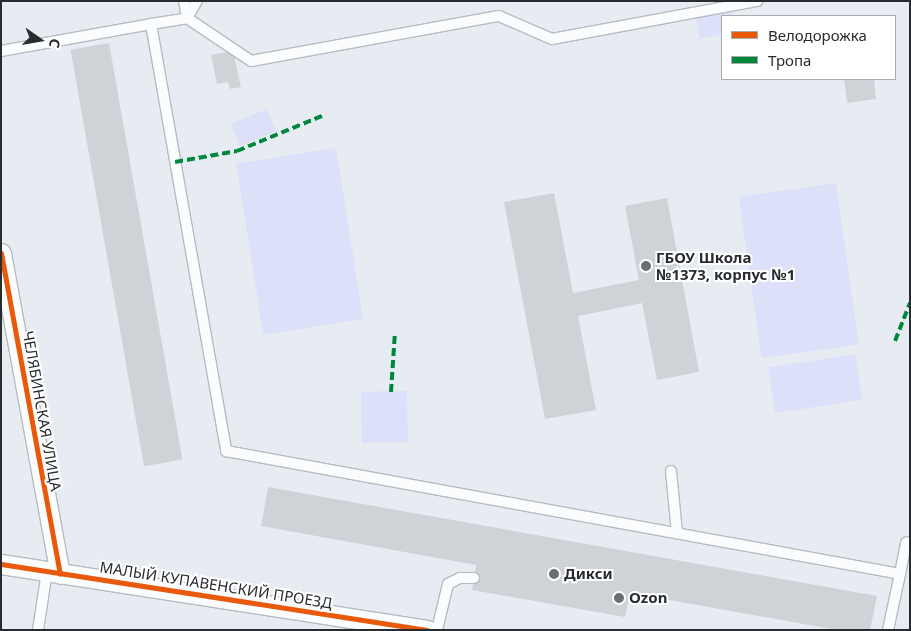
<!DOCTYPE html>
<meta charset="utf-8">
<style>
body{margin:0}
#map{position:relative;width:911px;height:631px;overflow:hidden;background:#e6ecf2;font-family:"Noto Sans",sans-serif}
div>[style]{position:absolute}
[style*='--x']{left:calc(var(--x)*1px);top:calc(var(--y)*1px);width:calc(var(--w)*1px);rotate:calc(var(--a)*1deg)}
.green>*{inset:0;background:#dde0f9;transform-origin:0 0}
.building>*{inset:0;background:#cfd3d8;transform-origin:0 0}
.roads{filter:drop-shadow(1px 0 #b6bbbf) drop-shadow(-1px 0 #b6bbbf) drop-shadow(0 1px #b6bbbf) drop-shadow(0 -1px #b6bbbf)}
.service>*{height:10px;margin:-5px;padding:0 5px;transform-origin:5px;border-radius:5px;background:#fbfcfd}
.minor>*{height:19px;margin:-9.5px;padding:0 9.5px;transform-origin:9.5px;border-radius:9.5px;background:#fbfcfd}
.quiet>*{height:4px;margin-top:-2px;transform-origin:0;background:repeating-linear-gradient(90deg,#00873e 0 8px,transparent 0 12px)}
.cycleway>*{height:5px;margin:-2.5px;padding:0 2.5px;transform-origin:2.5px;border-radius:2.5px;background:#e8590c}
.dots>*{width:14px;height:14px;translate:-50% -50%;box-sizing:border-box;border:2px solid #fff;border-radius:50%}
span{translate:-50% -50%;white-space:nowrap;text-align:center;line-height:1.15;-webkit-text-stroke:4px #fff;paint-order:stroke}
.poi-label{font-size:15px;color:#282c30;font-weight:700}
.left{translate:0 -50%;text-align:left}
.street-label{font-size:15px;color:#282c30}
.frame{position:absolute;inset:0;border:2px solid #282c30;pointer-events:none}
.legend{position:absolute;left:721px;top:15px;width:175px;height:65px;box-sizing:border-box;background:#fff;border:1px solid #a9abac;margin:0;padding:6px 9px;list-style:none;font-size:15px;color:#282c30}
.legend li{display:flex;align-items:center;gap:10px;height:25px}
.legend b{width:25px;border:1px solid #a9abac}
.north{position:absolute;left:15px;top:15px;width:50px;height:50px;-webkit-text-stroke:4px #fff;paint-order:stroke;rotate:103deg;font-size:14px;font-weight:700;line-height:20px;text-align:center;color:#282c30}
.north::after{content:'';display:block;margin:auto;width:18px;height:22px;background:#282c30;clip-path:polygon(50% 0,100% 100%,50% 72%,0 100%)}
</style>
<div id="map">
<div class="green">
<i style="clip-path:polygon(732px 11px,733px 16px,722px 16px,722px 34px,700px 39px,696px 18px)"></i>
<i style="left:267px;top:109px;width:24px;height:39px;rotate:68deg"></i>
<i style="left:336px;top:148px;width:173px;height:101px;rotate:81deg"></i>
<i style="left:836px;top:183px;width:163px;height:98px;rotate:82deg"></i>
<i style="left:855px;top:354px;width:46px;height:88px;rotate:81deg"></i>
<i style="left:407px;top:391px;width:51px;height:46px;rotate:89deg"></i>
</div>
<div class="building">
<i style="left:109px;top:43px;width:423px;height:39px;rotate:80deg"></i>
<i style="clip-path:polygon(233px 51px,241px 87px,230px 89px,228px 82px,217px 84px,211px 55px)"></i>
<i style="clip-path:polygon(844px 79px,874px 79px,876px 99px,847px 103px)"></i>
<i style="clip-path:polygon(554px 193px,573px 293px,639px 280px,625px 206px,667px 198px,699px 372px,657px 380px,642px 303px,578px 316px,596px 410px,545px 419px,504px 202px)"></i>
<i style="clip-path:polygon(268px 487px,877px 596px,870px 630px,837px 630px,630px 593px,625px 617px,472px 590px,476px 565px,261px 526px)"></i>
</div>
<div class="roads">
<div class="service">
<i style="--x:184;--y:1;--w:17;--a:80"></i>
<i style="--x:187;--y:18;--w:20;--a:-60"></i>
<i style="--x:151;--y:24;--w:36;--a:-9"></i>
<i style="--x:187;--y:18;--w:77;--a:33.9"></i>
<i style="--x:251;--y:61;--w:252;--a:-10.3"></i>
<i style="--x:499;--y:16;--w:58;--a:23.5"></i>
<i style="--x:552;--y:39;--w:209;--a:-10.5"></i>
<i style="--x:1;--y:51;--w:152;--a:-10.2"></i>
<i style="--x:151;--y:24;--w:434;--a:80"></i>
<i style="--x:226;--y:451;--w:685;--a:10.34"></i>
<i style="--x:900;--y:574;--w:32;--a:-79"></i>
<i style="--x:906;--y:543;--w:4;--a:-14"></i>
<i style="--x:671;--y:471;--w:62;--a:84.5"></i>
<i style="--x:38;--y:630;--w:60;--a:-81.3"></i>
<i style="--x:437;--y:630;--w:47;--a:-76.6"></i>
<i style="--x:448;--y:584;--w:13;--a:-27"></i>
<i style="--x:460;--y:578;--w:14;--a:0"></i>
<i style="--x:888;--y:630;--w:57;--a:-77.9"></i>
</div>
<div class="minor">
<i style="--x:1;--y:253;--w:326;--a:79.6"></i>
<i style="--x:1;--y:564;--w:431;--a:8.8"></i>
</div>
</div>
<div class="quiet">
<i style="--x:175;--y:162;--w:63;--a:-10.1"></i>
<i style="--x:237;--y:151;--w:92;--a:-22.4"></i>
<i style="--x:895;--y:341;--w:41;--a:-68.5"></i>
<i style="--x:391;--y:392;--w:60;--a:-86.2"></i>
</div>
<div class="cycleway">
<i style="--x:1;--y:253;--w:326;--a:79.6"></i>
<i style="--x:1;--y:564;--w:431;--a:8.8"></i>
</div>
<div class="dots">
<i style="left:646px;top:266px;background:#6a6f74"></i>
<i style="left:554px;top:574px;background:#6a6f74"></i>
<i style="left:619px;top:598px;background:#6a6f74"></i>
</div>
<div class="poi-label">
<span class="left" style="left:656px;top:266px">ГБОУ Школа<br>№1373, корпус №1</span>
<span class="left" style="left:564px;top:574px">Дикси</span>
<span class="left" style="left:629px;top:598px">Ozon</span>
</div>
<div class="street-label">
<span style="left:42px;top:411px;rotate:80deg">ЧЕЛЯБИНСКАЯ УЛИЦА</span>
<span style="left:216px;top:585px;rotate:9deg">МАЛЫЙ КУПАВЕНСКИЙ ПРОЕЗД</span>
</div>
<div class="frame"></div>
<ul class="legend">
<li><b style="height:6px;background:#e8590c"></b>Велодорожка</li>
<li><b style="height:6px;background:#00873e"></b>Тропа</li>
</ul>
<div class="north">С</div>
</div>
